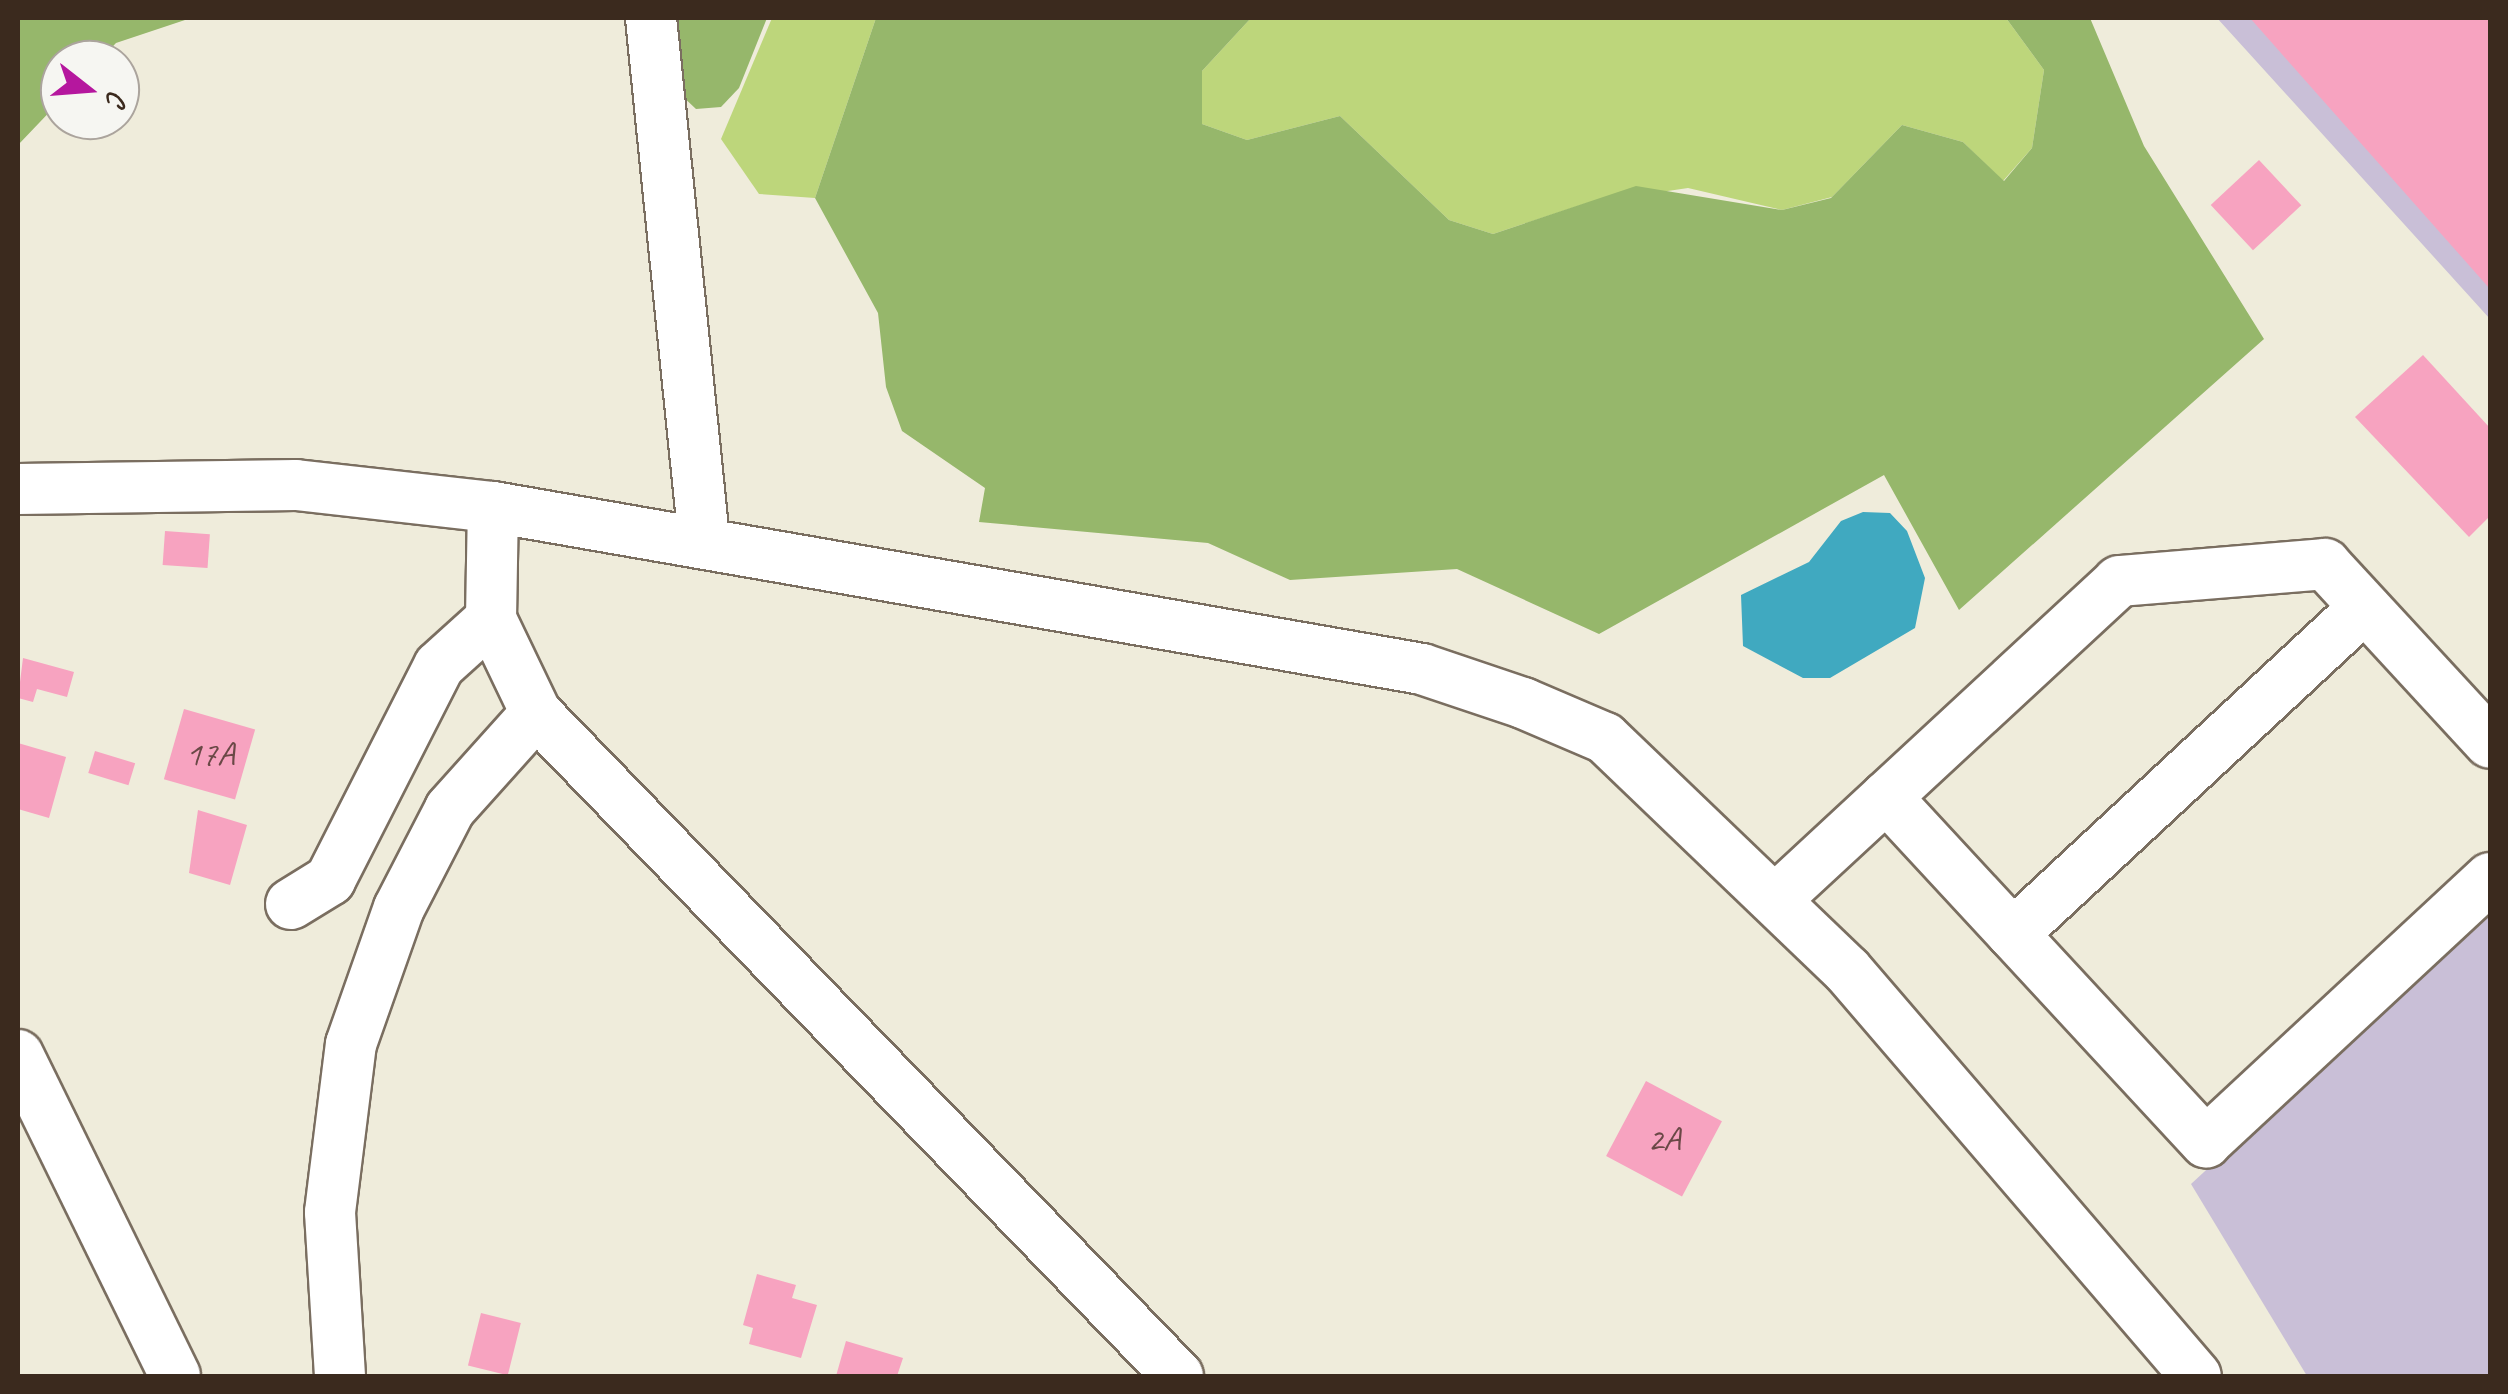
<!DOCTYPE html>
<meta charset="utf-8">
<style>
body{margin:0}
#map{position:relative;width:2508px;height:1394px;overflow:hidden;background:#efecdb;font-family:Caveat,sans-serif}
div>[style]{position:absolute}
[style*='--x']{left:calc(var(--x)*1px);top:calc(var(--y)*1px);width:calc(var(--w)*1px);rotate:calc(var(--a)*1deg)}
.industrial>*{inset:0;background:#c9bfd7}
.green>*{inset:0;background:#bdd67b}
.forest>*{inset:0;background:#96b76b}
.water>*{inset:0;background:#40a9c0}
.building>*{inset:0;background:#f7a3c0;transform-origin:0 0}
.roads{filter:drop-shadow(2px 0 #7a6e60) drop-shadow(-2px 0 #7a6e60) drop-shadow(0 2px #7a6e60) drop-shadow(0 -2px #7a6e60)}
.minor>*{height:50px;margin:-25px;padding:0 25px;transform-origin:25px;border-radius:25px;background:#fff}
span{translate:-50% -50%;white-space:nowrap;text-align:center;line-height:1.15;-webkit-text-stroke:8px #f6f6f2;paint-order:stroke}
.number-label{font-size:35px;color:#6a4846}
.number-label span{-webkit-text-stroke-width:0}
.frame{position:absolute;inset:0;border:20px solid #3b2a1e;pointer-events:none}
.north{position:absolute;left:40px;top:40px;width:100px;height:100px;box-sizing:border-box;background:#f6f6f2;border:2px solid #aba49d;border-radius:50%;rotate:107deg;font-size:28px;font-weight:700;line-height:40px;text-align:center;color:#3b2a1e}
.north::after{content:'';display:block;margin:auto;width:35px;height:45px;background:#b5179e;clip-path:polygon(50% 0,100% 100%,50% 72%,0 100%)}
</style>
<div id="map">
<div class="industrial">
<i style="clip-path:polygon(2217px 18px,2490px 18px,2490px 319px,2423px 245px)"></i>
<i style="clip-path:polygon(2490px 908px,2490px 1376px,2307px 1376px,2191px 1184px)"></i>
</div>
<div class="green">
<i style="clip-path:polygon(772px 18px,876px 18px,815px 198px,759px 194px,721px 139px)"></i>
<i style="clip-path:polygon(1251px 18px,2006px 18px,2044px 70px,2032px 148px,2003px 181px,1963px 142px,1902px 125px,1832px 197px,1782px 210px,1688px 188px,1587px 203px,1493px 234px,1449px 220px,1340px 116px,1247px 140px,1202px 124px,1202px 71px)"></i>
</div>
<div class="forest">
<i style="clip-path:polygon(18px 18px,191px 18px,116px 43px,100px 60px,60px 60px,60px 101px,18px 145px)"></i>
<i style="clip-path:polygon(673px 18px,767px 18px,739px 88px,721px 107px,696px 109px,678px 92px)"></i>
<i style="clip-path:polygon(876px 18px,1251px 18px,1202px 71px,1202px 124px,1247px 140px,1340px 116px,1449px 220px,1493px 234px,1636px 186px,1782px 210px,1831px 198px,1902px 125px,1963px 142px,2004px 181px,2032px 148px,2044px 70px,2006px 18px,2090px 18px,2144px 146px,2264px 339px,1959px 610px,1884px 475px,1599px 634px,1457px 569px,1290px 580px,1208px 543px,979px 522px,985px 488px,902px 431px,886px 387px,878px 313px,815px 198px)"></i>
</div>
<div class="water">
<i style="clip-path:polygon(1863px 512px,1890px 513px,1907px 531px,1925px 578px,1915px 628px,1830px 678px,1803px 678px,1743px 646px,1741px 595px,1809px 562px,1841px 521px)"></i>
</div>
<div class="building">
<i style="clip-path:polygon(2250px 18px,2490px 18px,2490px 289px)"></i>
<i style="left:2259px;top:160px;width:62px;height:66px;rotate:47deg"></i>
<i style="clip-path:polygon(2423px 355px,2490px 428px,2490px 516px,2469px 537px,2355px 417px)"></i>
<i style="left:165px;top:531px;width:45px;height:34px;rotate:4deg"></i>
<i style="clip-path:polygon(23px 658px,74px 672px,67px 697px,37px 689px,33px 702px,18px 698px)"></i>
<i style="left:184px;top:709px;width:74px;height:73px;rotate:16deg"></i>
<i style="clip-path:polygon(18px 743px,66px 757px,49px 818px,18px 809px)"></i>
<i style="left:95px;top:751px;width:42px;height:23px;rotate:17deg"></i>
<i style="clip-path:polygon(198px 810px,247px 825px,230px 885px,189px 873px)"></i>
<i style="left:1646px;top:1081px;width:86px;height:85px;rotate:28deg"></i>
<i style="clip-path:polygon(757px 1274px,796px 1285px,792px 1298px,817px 1305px,801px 1358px,749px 1344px,753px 1328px,743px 1325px)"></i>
<i style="left:481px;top:1313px;width:41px;height:54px;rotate:14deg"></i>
<i style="clip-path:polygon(846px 1341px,903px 1358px,897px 1376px,836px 1376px)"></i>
</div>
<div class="roads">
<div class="minor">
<i style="--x:651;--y:18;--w:525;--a:84.2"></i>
<i style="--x:18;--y:489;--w:278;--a:-0.8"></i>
<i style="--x:296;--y:485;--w:198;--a:6.4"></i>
<i style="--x:493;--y:507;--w:943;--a:9.89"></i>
<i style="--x:1422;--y:669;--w:107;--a:18.6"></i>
<i style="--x:1523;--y:703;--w:89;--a:23.1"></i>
<i style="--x:1605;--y:738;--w:335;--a:43.8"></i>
<i style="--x:1847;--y:970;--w:535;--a:49.32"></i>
<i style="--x:536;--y:713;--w:923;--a:45.92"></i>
<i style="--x:1886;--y:797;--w:471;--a:47.2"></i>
<i style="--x:2206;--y:1142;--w:388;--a:-42.9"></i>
<i style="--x:1775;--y:900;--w:469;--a:-42.8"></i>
<i style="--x:2119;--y:581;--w:207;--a:-4.7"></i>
<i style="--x:2325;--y:564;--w:243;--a:47.3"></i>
<i style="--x:291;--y:904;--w:46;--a:-31.6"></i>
<i style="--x:330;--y:880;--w:240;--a:-63"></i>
<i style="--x:439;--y:666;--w:70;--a:-42.1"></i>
<i style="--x:2013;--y:934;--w:480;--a:-42.9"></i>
<i style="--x:18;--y:1055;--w:357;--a:63.9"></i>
<i style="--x:340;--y:1376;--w:164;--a:-93.5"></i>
<i style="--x:330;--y:1212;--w:169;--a:-82.9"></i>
<i style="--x:351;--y:1044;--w:144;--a:-70.6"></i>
<i style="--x:399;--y:908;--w:111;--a:-62.7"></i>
<i style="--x:450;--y:809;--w:129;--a:-48.1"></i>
<i style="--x:536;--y:713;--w:104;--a:-115.6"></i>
<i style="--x:491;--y:619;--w:112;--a:-89"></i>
</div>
</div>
<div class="number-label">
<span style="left:210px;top:754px">17А</span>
<span style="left:1664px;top:1139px">2А</span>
</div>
<div class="frame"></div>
<div class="north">С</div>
</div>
